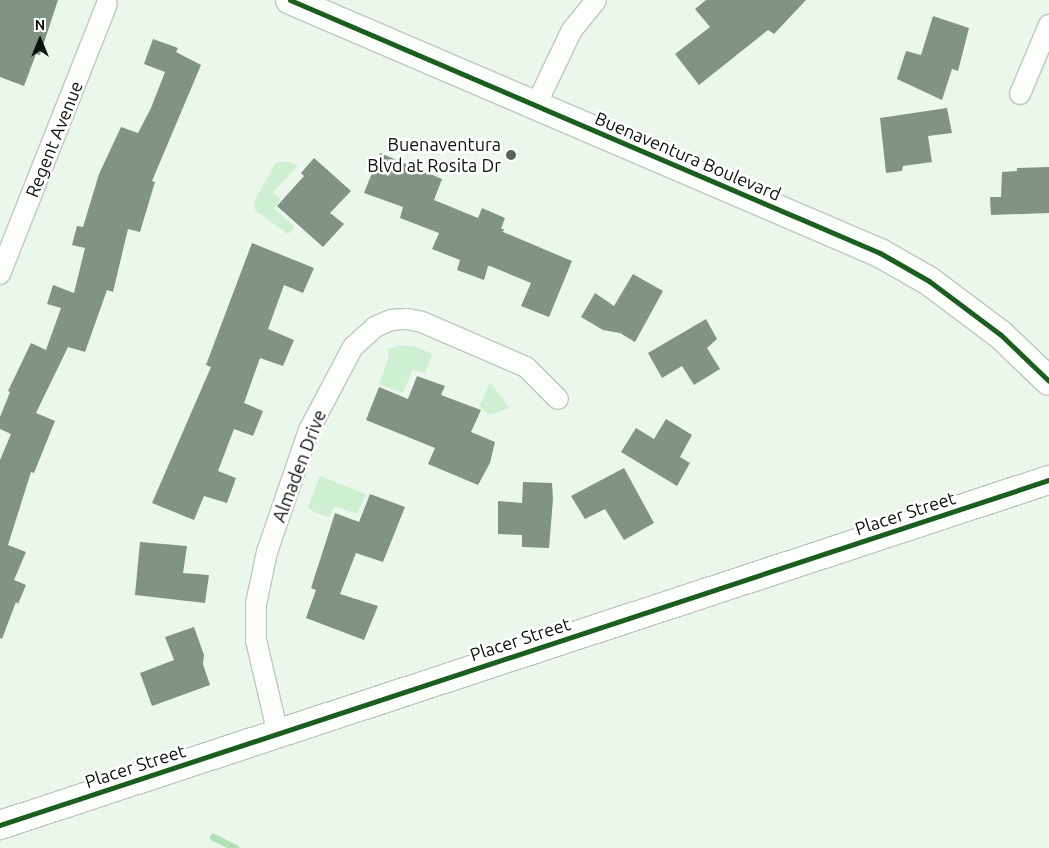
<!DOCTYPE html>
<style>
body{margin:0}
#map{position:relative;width:1049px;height:848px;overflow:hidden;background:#ebf7eb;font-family:Ubuntu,sans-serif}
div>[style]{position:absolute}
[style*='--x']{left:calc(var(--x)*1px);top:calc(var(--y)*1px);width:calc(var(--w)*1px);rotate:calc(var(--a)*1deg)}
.green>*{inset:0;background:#ceefd1}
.stream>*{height:7px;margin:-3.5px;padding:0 3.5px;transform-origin:3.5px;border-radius:3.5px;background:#b1e1b5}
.building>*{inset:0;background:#819384}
.roads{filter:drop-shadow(1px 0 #bfc8c0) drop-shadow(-1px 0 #bfc8c0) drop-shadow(0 1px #bfc8c0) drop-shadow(0 -1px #bfc8c0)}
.street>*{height:20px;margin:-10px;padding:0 10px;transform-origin:10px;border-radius:10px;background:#fcfefc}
.secondary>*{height:28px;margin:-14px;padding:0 14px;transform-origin:14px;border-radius:14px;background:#fcfefc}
.cycleway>*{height:5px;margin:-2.5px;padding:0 2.5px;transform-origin:2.5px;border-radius:2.5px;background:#1b5e20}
.dots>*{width:14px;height:14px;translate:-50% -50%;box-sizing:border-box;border:2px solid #fff;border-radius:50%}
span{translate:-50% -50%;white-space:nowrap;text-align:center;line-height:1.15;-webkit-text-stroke:5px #fff;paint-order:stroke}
.street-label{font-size:18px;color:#0b120b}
.poi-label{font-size:18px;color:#0b120b}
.right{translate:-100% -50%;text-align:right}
.north{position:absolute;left:15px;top:15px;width:50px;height:50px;-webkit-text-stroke:4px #fff;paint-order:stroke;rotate:0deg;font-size:14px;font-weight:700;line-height:20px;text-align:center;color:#0b120b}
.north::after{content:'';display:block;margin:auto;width:18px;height:22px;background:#0b120b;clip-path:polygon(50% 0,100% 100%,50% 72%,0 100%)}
</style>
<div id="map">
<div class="green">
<i style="clip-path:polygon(276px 162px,290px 162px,298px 166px,273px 192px,281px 199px,274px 208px,295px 227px,288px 234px,255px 210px,254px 202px)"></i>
<i style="clip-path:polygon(402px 345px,416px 347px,432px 354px,425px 374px,413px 369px,403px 393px,379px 384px,389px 357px,388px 349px)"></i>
<i style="clip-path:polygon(490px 382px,503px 399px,509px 408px,492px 414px,488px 414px,481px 408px,480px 405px)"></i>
<i style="clip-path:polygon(320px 476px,366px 494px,357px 514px,335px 506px,329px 517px,314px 512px,308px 507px)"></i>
</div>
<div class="stream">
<i style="--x:213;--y:837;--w:25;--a:26"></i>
</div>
<div class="building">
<i style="clip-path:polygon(0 0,58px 0,40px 55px,36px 54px,24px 86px,0 77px)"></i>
<i style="clip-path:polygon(706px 0,806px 0,774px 34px,768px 30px,699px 85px,675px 54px,710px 27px,695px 9px)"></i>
<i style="clip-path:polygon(933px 16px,969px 28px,958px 71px,952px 69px,942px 100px,897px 79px,906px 51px,921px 55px)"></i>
<i style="clip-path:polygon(153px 39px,178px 48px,176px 52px,201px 65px,152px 181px,155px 182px,140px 232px,128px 229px,113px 292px,107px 290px,85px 352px,68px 347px,36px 413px,55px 421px,34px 473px,31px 472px,8px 545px,26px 552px,14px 580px,26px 585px,18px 604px,16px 602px,2px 639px,0 638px,0 460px,11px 434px,0 429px,0 417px,10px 392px,8px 391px,31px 343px,46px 350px,61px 308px,47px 304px,53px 285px,74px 293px,85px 248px,72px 245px,77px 226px,83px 227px,99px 174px,121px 127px,138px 133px,151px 108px,165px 72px,144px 64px)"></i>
<i style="clip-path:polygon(947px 108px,952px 133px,928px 136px,932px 162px,903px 166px,902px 171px,886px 173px,880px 118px)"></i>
<i style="clip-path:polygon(380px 153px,442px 179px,434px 200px,478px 218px,482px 208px,505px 218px,501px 229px,504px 229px,503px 232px,572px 261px,549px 317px,521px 306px,531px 283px,490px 266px,488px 266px,484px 280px,457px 270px,460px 260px,432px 249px,439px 233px,400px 218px,403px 207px,364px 193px)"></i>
<i style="clip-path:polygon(314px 158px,351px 191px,330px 213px,344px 224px,323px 247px,277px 206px,304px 176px,301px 173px)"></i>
<i style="clip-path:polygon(1049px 167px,1049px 213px,991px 215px,990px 197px,1001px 197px,1002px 172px,1017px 171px,1017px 168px)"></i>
<i style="clip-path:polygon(252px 243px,314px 268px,303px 293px,284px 285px,268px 329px,294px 340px,283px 366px,260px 358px,244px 403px,263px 411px,253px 436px,234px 429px,218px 471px,236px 478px,227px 503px,204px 496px,194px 520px,152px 503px,211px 367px,206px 365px)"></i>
<i style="clip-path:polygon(633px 274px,663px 291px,635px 342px,620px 333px,603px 330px,581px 317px,595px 293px,614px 306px)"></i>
<i style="clip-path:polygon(706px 319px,717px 339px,707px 348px,720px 369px,694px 385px,682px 366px,662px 378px,648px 353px)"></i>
<i style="clip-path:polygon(417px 376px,445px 386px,441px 395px,481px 410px,471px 432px,495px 442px,490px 463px,478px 485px,428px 464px,435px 448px,366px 420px,379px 387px,408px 399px)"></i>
<i style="clip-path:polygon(666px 419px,692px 435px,680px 457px,690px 463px,677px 486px,621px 452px,636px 428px,654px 439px)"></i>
<i style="clip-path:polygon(624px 468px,654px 523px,624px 540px,605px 509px,585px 519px,571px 496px)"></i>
<i style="clip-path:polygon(523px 482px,552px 483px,553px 499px,549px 548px,522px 547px,522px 535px,498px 534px,498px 501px,522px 503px)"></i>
<i style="clip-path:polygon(370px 494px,405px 507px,383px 562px,356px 553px,340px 594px,378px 606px,364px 640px,306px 618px,316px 590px,311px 588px,335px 513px,359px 522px)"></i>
<i style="clip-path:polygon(140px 542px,187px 546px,183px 573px,209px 575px,205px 603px,135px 595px)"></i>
<i style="clip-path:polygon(194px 627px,204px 655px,203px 664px,210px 685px,152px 706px,140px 673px,174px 660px,165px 637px)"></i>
</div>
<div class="roads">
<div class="street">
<i style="--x:1020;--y:94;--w:75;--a:-67.2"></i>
<i style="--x:536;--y:105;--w:83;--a:-64.4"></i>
<i style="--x:572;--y:30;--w:38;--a:-51"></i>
<i style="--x:0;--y:274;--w:290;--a:-68.4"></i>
<i style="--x:278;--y:734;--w:97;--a:-103.2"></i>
<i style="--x:256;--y:640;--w:36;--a:-90"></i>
<i style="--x:256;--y:604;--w:53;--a:-78.1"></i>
<i style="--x:267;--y:552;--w:129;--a:-71"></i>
<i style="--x:309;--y:430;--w:94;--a:-62.1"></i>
<i style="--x:353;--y:347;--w:30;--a:-42"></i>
<i style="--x:375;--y:327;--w:17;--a:-24"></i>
<i style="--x:391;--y:320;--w:16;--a:-4"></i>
<i style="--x:407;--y:319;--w:15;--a:11"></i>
<i style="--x:422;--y:322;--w:113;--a:23.4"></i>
<i style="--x:526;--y:367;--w:45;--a:45"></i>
</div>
<div class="secondary">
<i style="--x:290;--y:0;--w:642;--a:23.21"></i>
<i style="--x:880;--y:253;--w:56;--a:29.7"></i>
<i style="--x:929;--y:281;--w:90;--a:36.9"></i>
<i style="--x:1001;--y:335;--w:66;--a:43.8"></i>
<i style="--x:0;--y:825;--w:1104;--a:-18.21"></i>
</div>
</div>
<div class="cycleway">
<i style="--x:290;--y:0;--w:642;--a:23.21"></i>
<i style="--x:880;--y:253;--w:56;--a:29.7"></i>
<i style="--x:929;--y:281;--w:90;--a:36.9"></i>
<i style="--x:1001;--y:335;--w:66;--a:43.8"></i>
<i style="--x:0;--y:825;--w:1104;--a:-18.21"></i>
</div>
<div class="dots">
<i style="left:511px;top:155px;background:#596259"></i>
</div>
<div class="street-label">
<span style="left:54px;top:139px;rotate:-68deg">Regent Avenue</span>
<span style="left:688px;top:156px;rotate:23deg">Buenaventura Boulevard</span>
<span style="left:299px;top:466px;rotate:-69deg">Almaden Drive</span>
<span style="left:905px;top:513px;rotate:-18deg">Placer Street</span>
<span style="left:520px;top:639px;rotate:-18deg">Placer Street</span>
<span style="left:135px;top:766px;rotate:-18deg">Placer Street</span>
</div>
<div class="poi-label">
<span class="right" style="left:501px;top:155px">Buenaventura<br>Blvd at Rosita Dr</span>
</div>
<div class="north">N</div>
</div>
